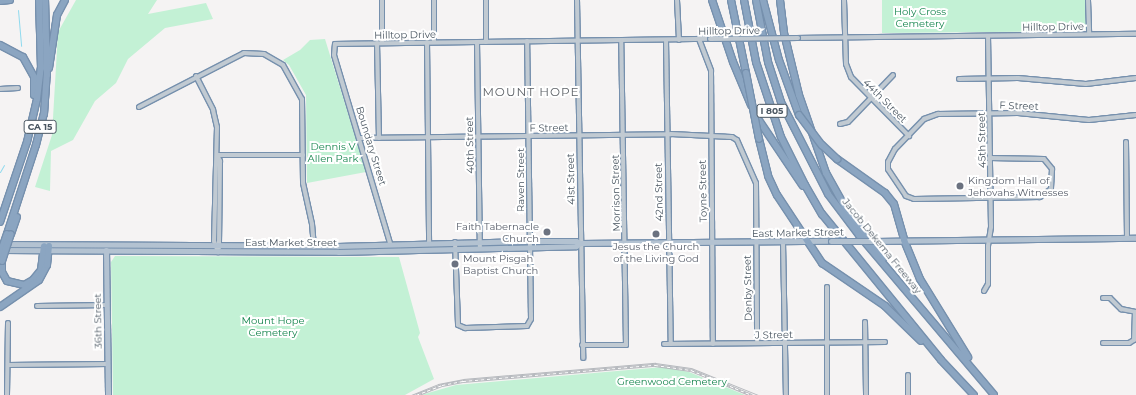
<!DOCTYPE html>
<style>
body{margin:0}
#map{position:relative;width:1136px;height:395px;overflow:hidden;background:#f5f3f3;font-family:Montserrat,sans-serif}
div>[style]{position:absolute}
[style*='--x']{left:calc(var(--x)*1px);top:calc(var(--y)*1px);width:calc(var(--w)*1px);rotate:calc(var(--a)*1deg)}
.green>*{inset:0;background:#c3f1d5}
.stream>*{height:1px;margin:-0.5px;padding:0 0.5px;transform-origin:0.5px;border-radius:0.5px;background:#90daee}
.roads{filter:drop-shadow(1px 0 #7690ad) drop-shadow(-1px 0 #7690ad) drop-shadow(0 1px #7690ad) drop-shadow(0 -1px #7690ad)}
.minor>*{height:4px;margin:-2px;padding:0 2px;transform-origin:2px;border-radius:2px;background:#c1cad2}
.major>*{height:5px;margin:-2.5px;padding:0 2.5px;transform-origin:2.5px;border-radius:2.5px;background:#b3c2d1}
.highway>*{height:6px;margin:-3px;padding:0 3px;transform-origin:3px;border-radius:3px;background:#8ba5c1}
.tram>*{height:1px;margin:-0.5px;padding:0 0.5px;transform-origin:0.5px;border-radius:0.5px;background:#b5b8bd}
.rail>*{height:2.5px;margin-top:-1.25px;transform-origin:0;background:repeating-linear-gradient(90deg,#fff 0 3px,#b5b8bd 0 6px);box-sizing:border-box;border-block:1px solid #b5b8bd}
.bridges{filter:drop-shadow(1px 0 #7690ad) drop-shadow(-1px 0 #7690ad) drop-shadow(0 1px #7690ad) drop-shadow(0 -1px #7690ad)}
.minor-bridge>*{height:4px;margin:-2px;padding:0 2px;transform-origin:2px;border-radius:2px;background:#c1cad2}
.major-bridge>*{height:5px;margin:-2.5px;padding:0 2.5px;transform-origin:2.5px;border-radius:2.5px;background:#b3c2d1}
.highway-bridge>*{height:6px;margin:-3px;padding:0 3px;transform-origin:3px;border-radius:3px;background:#8ba5c1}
.dots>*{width:11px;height:11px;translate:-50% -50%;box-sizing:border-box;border:2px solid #fff;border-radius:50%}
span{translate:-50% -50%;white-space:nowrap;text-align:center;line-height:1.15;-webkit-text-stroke:4px #fff;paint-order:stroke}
.shield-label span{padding:1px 3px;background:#fff;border:1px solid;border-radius:3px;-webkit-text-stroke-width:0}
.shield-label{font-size:9px;color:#4a5661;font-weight:700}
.park-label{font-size:10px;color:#17864f}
.street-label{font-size:10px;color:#4a5661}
.worship-label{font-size:10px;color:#5b616d}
.left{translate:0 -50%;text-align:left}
.right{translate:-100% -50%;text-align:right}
.quarter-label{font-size:12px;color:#5f6368;letter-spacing:1px}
</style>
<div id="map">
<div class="green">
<i style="clip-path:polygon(76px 0,157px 0,148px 14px,206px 3px,213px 19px,165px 28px,128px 59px,116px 83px,95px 101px,73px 140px,51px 151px,50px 191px,35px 187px,52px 135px,58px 32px)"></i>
<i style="clip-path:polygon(882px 0,1086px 0,1086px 29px,1083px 31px,882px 33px)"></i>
<i style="clip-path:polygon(325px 39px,366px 172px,307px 183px,306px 95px,289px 65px,283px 60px,300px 50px,310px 40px)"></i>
<i style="clip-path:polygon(115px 256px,399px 257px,420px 333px,418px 337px,434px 379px,405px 395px,113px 395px,111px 262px)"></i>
<i style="clip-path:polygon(663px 367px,689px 372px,745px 395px,421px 395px,456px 385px)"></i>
</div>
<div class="stream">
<i style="--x:18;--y:10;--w:36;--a:85"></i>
<i style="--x:0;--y:172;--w:8;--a:-60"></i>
</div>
<div class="roads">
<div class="minor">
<i style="--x:434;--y:0;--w:42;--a:90"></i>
<i style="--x:486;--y:0;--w:42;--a:90"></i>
<i style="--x:577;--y:0;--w:358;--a:89"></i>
<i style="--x:677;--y:0;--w:40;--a:87.1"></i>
<i style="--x:844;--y:0;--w:64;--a:88.2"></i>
<i style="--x:846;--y:64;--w:14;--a:69"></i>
<i style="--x:851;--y:77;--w:83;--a:45.5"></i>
<i style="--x:1088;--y:0;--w:34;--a:88"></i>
<i style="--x:798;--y:38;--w:338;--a:-0.7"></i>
<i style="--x:699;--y:39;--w:34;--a:69"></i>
<i style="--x:711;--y:71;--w:273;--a:89.6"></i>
<i style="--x:666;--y:40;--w:304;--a:89.1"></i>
<i style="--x:427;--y:42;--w:201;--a:89.4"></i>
<i style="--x:477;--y:42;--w:206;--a:89.2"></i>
<i style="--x:377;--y:43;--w:95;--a:88.8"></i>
<i style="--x:382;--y:43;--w:43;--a:-90"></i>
<i style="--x:196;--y:76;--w:38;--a:63"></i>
<i style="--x:213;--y:110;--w:17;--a:77"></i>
<i style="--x:217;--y:127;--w:114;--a:91.5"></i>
<i style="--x:214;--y:241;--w:12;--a:70"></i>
<i style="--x:959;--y:79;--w:59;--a:-1"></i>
<i style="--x:1018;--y:78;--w:68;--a:5"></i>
<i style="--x:1086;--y:84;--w:50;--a:-6.8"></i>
<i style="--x:0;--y:89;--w:18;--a:-3"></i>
<i style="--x:139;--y:107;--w:118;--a:-27.2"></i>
<i style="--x:244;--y:53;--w:20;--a:3"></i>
<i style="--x:264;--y:54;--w:22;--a:30"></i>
<i style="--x:283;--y:65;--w:39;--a:61"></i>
<i style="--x:302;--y:99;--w:84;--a:89.3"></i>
<i style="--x:303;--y:183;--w:42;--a:77.6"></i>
<i style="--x:312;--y:224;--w:23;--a:85"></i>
<i style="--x:840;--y:124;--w:8;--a:-14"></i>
<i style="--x:848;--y:122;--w:65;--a:-46.2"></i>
<i style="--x:360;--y:138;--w:311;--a:-0.7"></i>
<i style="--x:671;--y:134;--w:61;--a:2.8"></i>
<i style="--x:732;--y:137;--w:6;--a:31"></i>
<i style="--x:737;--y:140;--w:47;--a:66.2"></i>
<i style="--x:756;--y:183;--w:160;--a:89.6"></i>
<i style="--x:1126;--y:142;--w:96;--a:89.4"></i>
<i style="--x:217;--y:155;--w:7;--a:63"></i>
<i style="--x:220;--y:161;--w:87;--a:90.7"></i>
<i style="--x:217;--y:155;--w:86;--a:0"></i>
<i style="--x:990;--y:158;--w:54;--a:1.1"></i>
<i style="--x:1044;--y:159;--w:13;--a:51"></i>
<i style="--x:1052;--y:169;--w:20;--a:93"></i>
<i style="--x:1051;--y:189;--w:14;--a:144"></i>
<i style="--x:1040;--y:197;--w:126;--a:179.1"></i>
<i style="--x:914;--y:199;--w:9;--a:-159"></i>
<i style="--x:906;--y:196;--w:32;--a:-124"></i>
<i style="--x:888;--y:169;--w:7;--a:-90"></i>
<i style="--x:888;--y:162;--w:15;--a:-62"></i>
<i style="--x:895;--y:149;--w:42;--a:-46"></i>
<i style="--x:924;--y:119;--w:15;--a:-20"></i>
<i style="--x:938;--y:114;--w:80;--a:-0.7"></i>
<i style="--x:1018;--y:113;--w:71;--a:5.6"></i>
<i style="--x:1089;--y:120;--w:47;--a:-6.1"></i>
<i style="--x:455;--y:242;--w:83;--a:87.9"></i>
<i style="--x:458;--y:325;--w:8;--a:23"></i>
<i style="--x:465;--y:328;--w:62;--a:-1.8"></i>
<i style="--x:527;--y:326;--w:8;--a:-60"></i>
<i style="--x:531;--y:319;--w:278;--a:-90.8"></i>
<i style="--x:783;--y:242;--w:153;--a:88.9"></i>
<i style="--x:390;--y:243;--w:196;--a:-106.6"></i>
<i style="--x:334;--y:55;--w:11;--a:-85"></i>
<i style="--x:335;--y:44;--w:375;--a:-0.8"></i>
<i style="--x:827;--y:287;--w:108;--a:90"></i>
<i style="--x:984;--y:291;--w:8;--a:-60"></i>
<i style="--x:988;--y:284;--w:38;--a:-90"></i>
<i style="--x:988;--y:246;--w:19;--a:-81"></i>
<i style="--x:991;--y:227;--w:191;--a:-90.9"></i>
<i style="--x:1103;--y:298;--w:7;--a:0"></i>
<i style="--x:1110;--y:298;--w:16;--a:45"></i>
<i style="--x:1121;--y:309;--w:15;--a:11"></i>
<i style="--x:37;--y:306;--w:70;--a:-0.8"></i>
<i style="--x:865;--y:322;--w:73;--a:89.2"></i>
<i style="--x:1103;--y:343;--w:26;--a:0"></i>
<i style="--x:1129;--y:343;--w:6;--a:-31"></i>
<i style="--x:1134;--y:340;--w:28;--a:-88"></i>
<i style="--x:664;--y:344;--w:221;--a:-0.5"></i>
<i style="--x:582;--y:345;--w:44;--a:0"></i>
<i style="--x:626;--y:345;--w:305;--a:-90.9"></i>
<i style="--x:8;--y:365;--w:100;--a:-0.6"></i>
<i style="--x:7;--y:395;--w:72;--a:-89.2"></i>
<i style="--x:908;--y:395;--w:20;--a:-90"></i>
</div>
<div class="major">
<i style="--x:878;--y:241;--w:258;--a:-0.7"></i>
<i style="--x:0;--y:244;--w:337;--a:0.3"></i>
<i style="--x:337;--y:246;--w:192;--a:-1.5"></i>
<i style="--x:529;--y:241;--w:47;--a:0"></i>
<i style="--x:576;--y:241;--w:4;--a:27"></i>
<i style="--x:580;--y:243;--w:251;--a:-0.5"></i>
<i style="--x:3;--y:250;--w:335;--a:0.3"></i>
<i style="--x:338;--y:252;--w:238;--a:-1.4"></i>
<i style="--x:576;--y:246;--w:5;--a:-37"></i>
<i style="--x:106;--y:250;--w:145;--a:89.2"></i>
</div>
<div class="highway">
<i style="--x:712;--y:0;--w:65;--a:71.3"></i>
<i style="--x:733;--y:62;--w:47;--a:67.3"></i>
<i style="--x:731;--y:0;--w:75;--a:78.4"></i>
<i style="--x:744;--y:0;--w:63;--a:79"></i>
<i style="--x:756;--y:62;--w:79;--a:71.6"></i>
<i style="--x:781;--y:137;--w:54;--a:63.4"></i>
<i style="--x:805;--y:185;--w:34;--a:60"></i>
<i style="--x:822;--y:214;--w:188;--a:50.8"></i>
<i style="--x:941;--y:360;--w:48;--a:46.7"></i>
<i style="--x:756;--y:0;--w:63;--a:79"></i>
<i style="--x:768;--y:62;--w:42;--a:72"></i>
<i style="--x:781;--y:102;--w:103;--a:62.9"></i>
<i style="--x:828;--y:194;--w:51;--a:52.9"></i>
<i style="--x:859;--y:235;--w:209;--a:49.8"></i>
<i style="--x:763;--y:0;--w:62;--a:75.1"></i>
<i style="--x:779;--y:60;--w:59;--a:70"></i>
<i style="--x:780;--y:0;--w:33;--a:83"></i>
<i style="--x:784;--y:33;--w:64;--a:76.4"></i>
<i style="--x:799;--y:95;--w:83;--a:70.9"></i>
<i style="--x:826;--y:173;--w:41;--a:60.9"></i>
<i style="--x:846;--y:209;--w:62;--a:52.2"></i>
<i style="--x:0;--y:1;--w:10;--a:-6"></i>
<i style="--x:0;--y:45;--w:26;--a:28"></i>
<i style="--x:23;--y:57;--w:23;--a:61"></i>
<i style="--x:34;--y:77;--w:18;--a:90"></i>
<i style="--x:49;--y:68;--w:54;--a:-81.4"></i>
<i style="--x:57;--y:15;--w:17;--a:-62"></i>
<i style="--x:756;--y:116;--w:84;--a:56.1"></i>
<i style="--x:759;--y:139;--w:38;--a:76"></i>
<i style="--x:768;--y:176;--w:21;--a:65"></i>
<i style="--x:777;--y:195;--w:82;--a:56.5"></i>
<i style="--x:822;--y:263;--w:76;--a:34.3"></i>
<i style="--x:885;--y:306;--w:50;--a:44.2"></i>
<i style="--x:837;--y:159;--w:59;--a:35.3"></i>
<i style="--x:885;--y:193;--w:14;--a:51"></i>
<i style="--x:894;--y:204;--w:37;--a:74"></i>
<i style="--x:904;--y:240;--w:42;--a:67.7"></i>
<i style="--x:920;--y:279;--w:92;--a:58.4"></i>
<i style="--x:0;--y:222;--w:84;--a:-71.4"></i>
<i style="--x:27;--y:142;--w:44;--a:-76.9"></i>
<i style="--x:37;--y:99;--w:31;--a:-83"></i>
<i style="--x:41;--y:68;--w:68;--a:-91.7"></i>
<i style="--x:7;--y:234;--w:94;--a:-72"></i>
<i style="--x:36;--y:145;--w:32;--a:-76"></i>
<i style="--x:44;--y:114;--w:39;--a:-86"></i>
<i style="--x:47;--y:75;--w:75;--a:-91.5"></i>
<i style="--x:11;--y:234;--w:18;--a:-71"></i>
<i style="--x:2;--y:261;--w:11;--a:90"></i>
<i style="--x:2;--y:272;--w:10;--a:61"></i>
<i style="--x:7;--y:281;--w:17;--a:13"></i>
<i style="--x:24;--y:285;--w:10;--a:-29"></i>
<i style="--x:33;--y:280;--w:13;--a:-51"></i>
<i style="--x:41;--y:270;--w:24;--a:-83"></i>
<i style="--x:0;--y:307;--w:47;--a:-34.7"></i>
<i style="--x:39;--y:280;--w:17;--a:-62"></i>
<i style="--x:47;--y:265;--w:19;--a:-84"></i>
</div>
</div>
<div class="tram">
<i style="--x:411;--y:395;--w:29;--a:-22"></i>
<i style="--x:438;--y:384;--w:25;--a:-11"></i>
<i style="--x:463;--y:379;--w:193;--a:-4.8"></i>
<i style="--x:655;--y:363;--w:36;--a:8"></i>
<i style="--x:691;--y:368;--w:72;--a:21.9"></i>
</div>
<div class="rail">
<i style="--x:416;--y:395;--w:28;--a:-21"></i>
<i style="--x:442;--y:385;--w:21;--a:-11"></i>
<i style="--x:463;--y:381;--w:193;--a:-4.8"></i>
<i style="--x:655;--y:365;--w:36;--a:8"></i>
<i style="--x:691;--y:370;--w:66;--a:22.3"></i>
</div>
<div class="bridges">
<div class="minor-bridge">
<i style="--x:710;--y:39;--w:88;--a:-0.7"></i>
</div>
<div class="major-bridge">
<i style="--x:831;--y:241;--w:47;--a:0"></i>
</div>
<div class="highway-bridge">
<i style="--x:746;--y:73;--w:67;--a:78.9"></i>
<i style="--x:799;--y:115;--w:38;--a:53"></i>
<i style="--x:822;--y:145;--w:21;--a:43"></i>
<i style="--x:0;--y:254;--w:21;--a:-71"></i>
<i style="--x:2;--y:261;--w:28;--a:-72"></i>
</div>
</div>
<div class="dots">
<i style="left:960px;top:186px;background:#6b7280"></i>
<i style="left:547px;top:232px;background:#6b7280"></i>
<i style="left:656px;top:234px;background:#6b7280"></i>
<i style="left:455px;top:264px;background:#6b7280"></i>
</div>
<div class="shield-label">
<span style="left:772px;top:111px">I 805</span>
<span style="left:40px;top:127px">CA 15</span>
</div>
<div class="park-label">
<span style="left:920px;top:17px">Holy Cross<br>Cemetery</span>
<span style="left:333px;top:152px">Dennis V<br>Allen Park</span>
<span style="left:273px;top:326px">Mount Hope<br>Cemetery</span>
<span style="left:672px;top:382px">Greenwood Cemetery</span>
</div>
<div class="street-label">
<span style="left:1053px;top:27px;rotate:-1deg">Hilltop Drive</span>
<span style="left:729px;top:31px;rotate:-1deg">Hilltop Drive</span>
<span style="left:405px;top:35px;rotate:-1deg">Hilltop Drive</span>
<span style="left:885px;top:101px;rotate:45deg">44th Street</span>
<span style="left:1019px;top:106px;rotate:2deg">F Street</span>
<span style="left:549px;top:128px;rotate:-1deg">F Street</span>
<span style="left:982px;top:140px;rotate:-91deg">45th Street</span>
<span style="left:470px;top:145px;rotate:-91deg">40th Street</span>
<span style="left:371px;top:146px;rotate:73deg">Boundary Street</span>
<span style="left:571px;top:179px;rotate:-91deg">41st Street</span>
<span style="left:521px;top:180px;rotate:-90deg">Raven Street</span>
<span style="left:703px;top:191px;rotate:-91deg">Toyne Street</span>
<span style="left:659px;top:192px;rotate:-91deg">42nd Street</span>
<span style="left:616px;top:193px;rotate:-91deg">Morrison Street</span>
<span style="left:798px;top:233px;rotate:-1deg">East Market Street</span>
<span style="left:291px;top:243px">East Market Street</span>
<span style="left:882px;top:246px;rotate:51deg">Jacob Dekema Freeway</span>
<span style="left:748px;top:288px;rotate:-91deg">Denby Street</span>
<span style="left:98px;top:321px;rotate:-91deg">36th Street</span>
<span style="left:774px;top:335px;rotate:-1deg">J Street</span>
</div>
<div class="worship-label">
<span class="left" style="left:968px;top:186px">Kingdom Hall of<br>Jehovahs Witnesses</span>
<span class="right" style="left:539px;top:232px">Faith Tabernacle<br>Church</span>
<span style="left:656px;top:252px">Jesus the Church<br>of the Living God</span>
<span class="left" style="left:463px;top:264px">Mount Pisgah<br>Baptist Church</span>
</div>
<div class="quarter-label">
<span style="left:531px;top:92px">MOUNT HOPE</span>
</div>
</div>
